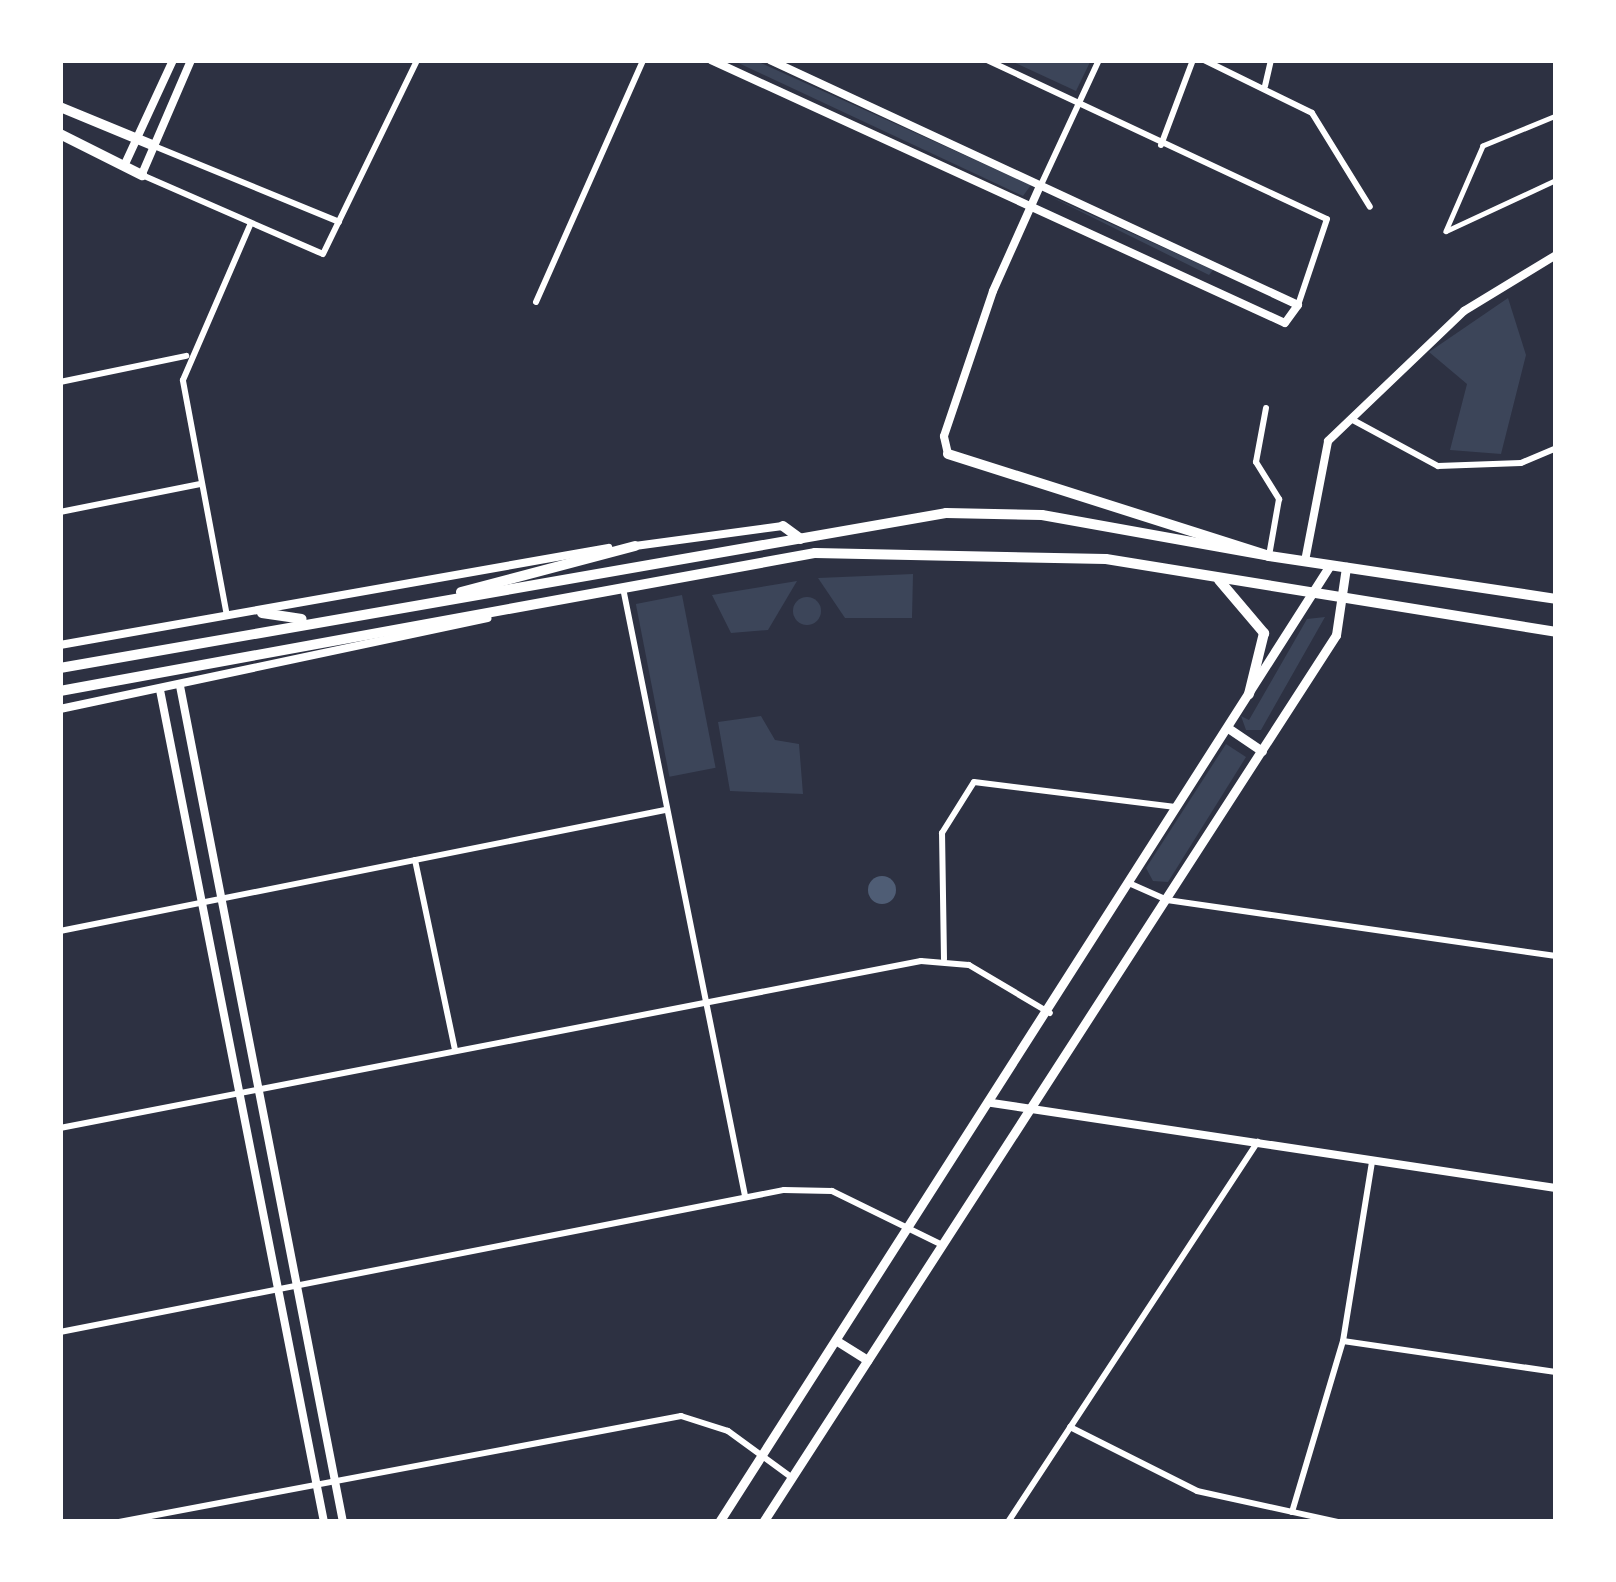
<!DOCTYPE html>
<style>
body{margin:0}
#map{position:relative;width:1616px;height:1582px;overflow:hidden;background:#2d3142;font-family:Figtree,sans-serif}
div>[style]{position:absolute}
[style*='--x']{left:calc(var(--x)*1px);top:calc(var(--y)*1px);width:calc(var(--w)*1px);rotate:calc(var(--a)*1deg)}
.green>*{inset:0;background:#3c4559;transform-origin:0 0}
.round{border-radius:50%}
.water>*{inset:0;background:#4f5d75}
.pedestrian>*{height:4.5px;margin:-2.25px;padding:0 2.25px;transform-origin:2.25px;border-radius:2.25px;background:#fff}
.minor>*{height:6px;margin:-3px;padding:0 3px;transform-origin:3px;border-radius:3px;background:#fff}
.tertiary>*{height:8px;margin:-4px;padding:0 4px;transform-origin:4px;border-radius:4px;background:#fff}
.secondary>*{height:9px;margin:-4.5px;padding:0 4.5px;transform-origin:4.5px;border-radius:4.5px;background:#fff}
.primary>*{height:10px;margin:-5px;padding:0 5px;transform-origin:5px;border-radius:5px;background:#fff}
span{translate:-50% -50%;white-space:nowrap;text-align:center;line-height:1.15;-webkit-text-stroke:10px #fff;paint-order:stroke}
.frame{position:absolute;inset:0;border:63px solid #fff;pointer-events:none}
</style>
<div id="map">
<div class="green">
<i style="clip-path:polygon(732px 60px,754px 60px,1031px 185px,1023px 196px)"></i>
<i style="clip-path:polygon(1009px 60px,1091px 60px,1076px 91px)"></i>
<i style="clip-path:polygon(1045px 194px,1213px 270px,1209px 275px)"></i>
<i style="clip-path:polygon(1508px 298px,1526px 355px,1501px 454px,1450px 450px,1467px 384px,1429px 352px)"></i>
<i style="clip-path:polygon(913px 574px,912px 618px,845px 618px,818px 578px)"></i>
<i style="clip-path:polygon(797px 581px,768px 630px,731px 633px,712px 595px)"></i>
<i style="left:682px;top:595px;width:176px;height:47px;rotate:79deg"></i>
<i class="round" style="left:793px;top:597px;width:28px;height:28px"></i>
<i style="clip-path:polygon(1325px 617px,1261px 730px,1246px 730px,1241px 716px,1249px 720px,1307px 619px)"></i>
<i style="clip-path:polygon(761px 716px,775px 740px,799px 744px,803px 794px,730px 791px,718px 722px)"></i>
<i style="clip-path:polygon(1226px 744px,1246px 757px,1168px 882px,1153px 881px,1146px 868px)"></i>
</div>
<div class="water">
<i class="round" style="left:868px;top:876px;width:28px;height:28px"></i>
</div>
<div class="pedestrian">
<i style="--x:1556;--y:116;--w:79;--a:157.7"></i>
<i style="--x:1483;--y:146;--w:93;--a:113.5"></i>
<i style="--x:1446;--y:231;--w:121;--a:-24.9"></i>
</div>
<div class="minor">
<i style="--x:987;--y:60;--w:375;--a:25.1"></i>
<i style="--x:1327;--y:219;--w:91;--a:108.6"></i>
<i style="--x:1204;--y:60;--w:120;--a:26.1"></i>
<i style="--x:1312;--y:113;--w:110;--a:58.3"></i>
<i style="--x:1265;--y:86;--w:27;--a:-77"></i>
<i style="--x:1161;--y:145;--w:91;--a:-69.4"></i>
<i style="--x:154;--y:146;--w:200;--a:22.3"></i>
<i style="--x:142;--y:175;--w:197;--a:23.6"></i>
<i style="--x:323;--y:254;--w:216;--a:-64.1"></i>
<i style="--x:1040;--y:187;--w:140;--a:-65.1"></i>
<i style="--x:536;--y:302;--w:265;--a:-66.1"></i>
<i style="--x:60;--y:382;--w:129;--a:-11.7"></i>
<i style="--x:1266;--y:408;--w:55;--a:100.5"></i>
<i style="--x:1256;--y:462;--w:44;--a:58.1"></i>
<i style="--x:1279;--y:499;--w:58;--a:100"></i>
<i style="--x:1351;--y:419;--w:99;--a:28.4"></i>
<i style="--x:1438;--y:466;--w:83;--a:-2.1"></i>
<i style="--x:1521;--y:463;--w:38;--a:-23"></i>
<i style="--x:60;--y:512;--w:143;--a:-11.3"></i>
<i style="--x:623;--y:588;--w:620;--a:78.65"></i>
<i style="--x:227;--y:616;--w:240;--a:-100.6"></i>
<i style="--x:183;--y:380;--w:169;--a:-66.6"></i>
<i style="--x:415;--y:860;--w:194;--a:78.1"></i>
<i style="--x:1131;--y:884;--w:39;--a:24"></i>
<i style="--x:1167;--y:900;--w:393;--a:8.2"></i>
<i style="--x:60;--y:931;--w:617;--a:-11.31"></i>
<i style="--x:944;--y:959;--w:126;--a:-90.9"></i>
<i style="--x:942;--y:833;--w:60;--a:-57.9"></i>
<i style="--x:974;--y:782;--w:203;--a:7.1"></i>
<i style="--x:60;--y:1128;--w:877;--a:-10.98"></i>
<i style="--x:921;--y:961;--w:48;--a:4.8"></i>
<i style="--x:969;--y:965;--w:94;--a:30.7"></i>
<i style="--x:60;--y:1332;--w:738;--a:-11.1"></i>
<i style="--x:784;--y:1190;--w:48;--a:1.2"></i>
<i style="--x:832;--y:1191;--w:120;--a:26.1"></i>
<i style="--x:1343;--y:1341;--w:215;--a:8.3"></i>
<i style="--x:1070;--y:1427;--w:142;--a:26.7"></i>
<i style="--x:1197;--y:1491;--w:144;--a:12.4"></i>
<i style="--x:1292;--y:1512;--w:178;--a:-73.4"></i>
<i style="--x:1343;--y:1341;--w:182;--a:-80.8"></i>
<i style="--x:119;--y:1522;--w:572;--a:-10.68"></i>
<i style="--x:681;--y:1416;--w:49;--a:17.7"></i>
<i style="--x:728;--y:1431;--w:78;--a:36.1"></i>
<i style="--x:1008;--y:1522;--w:455;--a:-56.7"></i>
</div>
<div class="tertiary">
<i style="--x:711;--y:60;--w:631;--a:24.62"></i>
<i style="--x:1285;--y:323;--w:22;--a:-54"></i>
<i style="--x:1298;--y:305;--w:582;--a:-155.11"></i>
<i style="--x:125;--y:164;--w:115;--a:-65.2"></i>
<i style="--x:142;--y:174;--w:124;--a:-66.7"></i>
<i style="--x:948;--y:454;--w:18;--a:-103"></i>
<i style="--x:944;--y:436;--w:153;--a:-71.3"></i>
<i style="--x:993;--y:291;--w:113;--a:-65.9"></i>
<i style="--x:635;--y:546;--w:149;--a:-7.7"></i>
<i style="--x:1305;--y:561;--w:122;--a:-79.1"></i>
<i style="--x:1328;--y:441;--w:188;--a:-43.7"></i>
<i style="--x:1464;--y:311;--w:108;--a:-31.3"></i>
<i style="--x:60;--y:645;--w:557;--a:-10.04"></i>
<i style="--x:180;--y:686;--w:852;--a:78.97"></i>
<i style="--x:160;--y:690;--w:848;--a:78.85"></i>
<i style="--x:60;--y:709;--w:437;--a:-12"></i>
<i style="--x:992;--y:1103;--w:570;--a:8.57"></i>
</div>
<div class="secondary">
<i style="--x:1228;--y:728;--w:41;--a:34.1"></i>
<i style="--x:837;--y:1341;--w:36;--a:32"></i>
<i style="--x:719;--y:1522;--w:1135;--a:-57.44"></i>
<i style="--x:763;--y:1522;--w:1056;--a:-57.14"></i>
<i style="--x:1336;--y:635;--w:69;--a:-81.6"></i>
</div>
<div class="primary">
<i style="--x:60;--y:107;--w:100;--a:22.4"></i>
<i style="--x:60;--y:134;--w:92;--a:26.6"></i>
<i style="--x:948;--y:454;--w:337;--a:17.6"></i>
<i style="--x:1269;--y:556;--w:290;--a:8.5"></i>
<i style="--x:783;--y:526;--w:22;--a:36"></i>
<i style="--x:1219;--y:580;--w:70;--a:49.7"></i>
<i style="--x:1264;--y:633;--w:63;--a:103.8"></i>
<i style="--x:461;--y:592;--w:180;--a:-14.8"></i>
<i style="--x:262;--y:613;--w:40;--a:8.5"></i>
<i style="--x:60;--y:668;--w:899;--a:-9.92"></i>
<i style="--x:946;--y:513;--w:96;--a:1.2"></i>
<i style="--x:1042;--y:515;--w:231;--a:10.2"></i>
<i style="--x:60;--y:691;--w:768;--a:-10.36"></i>
<i style="--x:815;--y:553;--w:291;--a:1.2"></i>
<i style="--x:1106;--y:559;--w:456;--a:9.2"></i>
</div>
<div class="frame"></div>
</div>
